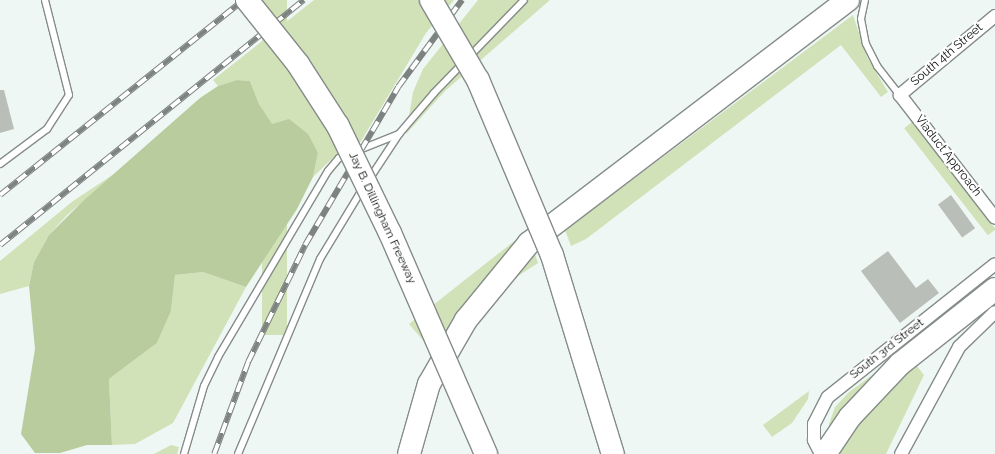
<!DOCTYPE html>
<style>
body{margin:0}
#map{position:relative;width:995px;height:454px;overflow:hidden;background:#eef7f4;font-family:Raleway,sans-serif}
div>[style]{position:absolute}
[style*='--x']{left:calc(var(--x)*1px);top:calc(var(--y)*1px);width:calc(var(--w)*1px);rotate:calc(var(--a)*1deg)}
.green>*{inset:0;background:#d1e2b8;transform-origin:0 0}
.forest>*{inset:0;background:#b9cc9d}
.building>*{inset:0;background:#b9beb9;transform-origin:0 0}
.roads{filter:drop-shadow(1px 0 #858c89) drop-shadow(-1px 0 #858c89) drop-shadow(0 1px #858c89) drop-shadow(0 -1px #858c89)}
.service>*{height:6px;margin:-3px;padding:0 3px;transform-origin:3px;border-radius:3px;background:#fff}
.minor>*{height:12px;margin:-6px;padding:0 6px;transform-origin:6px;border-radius:6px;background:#fff}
.motorway>*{height:22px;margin:-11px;padding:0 11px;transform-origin:11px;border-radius:11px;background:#fff}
.rail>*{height:5.5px;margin-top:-2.75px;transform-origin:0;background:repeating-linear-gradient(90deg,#fff 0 11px,#7d8381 0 22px);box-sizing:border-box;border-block:1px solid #7d8381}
.bridges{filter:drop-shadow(1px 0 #858c89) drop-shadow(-1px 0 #858c89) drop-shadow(0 1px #858c89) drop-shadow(0 -1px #858c89)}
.motorway-bridge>*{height:22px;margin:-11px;padding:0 11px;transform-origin:11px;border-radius:11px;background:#fff}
span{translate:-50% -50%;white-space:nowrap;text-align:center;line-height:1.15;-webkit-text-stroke:4px #fff;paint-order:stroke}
.street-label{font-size:12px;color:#0a0d0c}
</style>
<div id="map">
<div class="green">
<i style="left:262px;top:0;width:25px;height:335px"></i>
<i style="clip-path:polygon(314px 0,454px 0,426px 33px,358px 146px,338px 153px,313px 177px,318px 153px,272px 124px,259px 104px,250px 81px,237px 80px,218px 86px,213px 80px)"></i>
<i style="clip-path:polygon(478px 0,550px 0,445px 91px,406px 134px,413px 92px,423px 69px)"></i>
<i style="clip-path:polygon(853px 15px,867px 57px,888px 92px,881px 97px,841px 45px,586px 239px,571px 246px,565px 230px)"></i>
<i style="left:912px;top:122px;width:136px;height:10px;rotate:52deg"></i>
<i style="clip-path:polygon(117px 172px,67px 215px,49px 235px,34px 262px,29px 286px,0 294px,0 261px,73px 201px)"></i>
<i style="clip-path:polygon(527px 231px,538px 263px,518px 276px,433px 352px,409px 324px)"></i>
<i style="clip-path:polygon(203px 272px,246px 287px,173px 423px,135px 444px,112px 445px,109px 379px,157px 343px,171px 311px,175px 275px)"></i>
<i style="clip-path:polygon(905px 351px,924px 375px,886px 454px,837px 454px,830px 437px,829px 424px,835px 407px,849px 392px)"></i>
<i style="clip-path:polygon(809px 391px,808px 399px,792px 423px,772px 437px,763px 425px)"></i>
<i style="clip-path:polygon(171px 445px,179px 447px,177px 454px,154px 454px)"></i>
</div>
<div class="forest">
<i style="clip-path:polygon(237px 80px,250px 81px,259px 104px,272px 124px,289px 119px,308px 134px,318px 153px,313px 177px,297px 209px,246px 287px,203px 272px,175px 275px,171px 311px,157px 343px,109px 379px,112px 445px,87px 445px,60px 453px,35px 453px,21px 434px,35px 349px,29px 286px,34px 262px,49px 235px,83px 201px,200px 98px,218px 86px)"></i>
</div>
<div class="building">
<i style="clip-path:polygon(0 90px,4px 90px,14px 129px,0 133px)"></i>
<i style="left:951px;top:195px;width:41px;height:16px;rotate:54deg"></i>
<i style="clip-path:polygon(888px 251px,916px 288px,928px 279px,939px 293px,900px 323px,861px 271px)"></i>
</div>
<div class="roads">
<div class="service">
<i style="--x:865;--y:0;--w:19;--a:102"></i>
<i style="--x:861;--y:19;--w:25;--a:79"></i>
<i style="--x:866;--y:44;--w:25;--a:63"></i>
<i style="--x:877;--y:66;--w:37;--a:52"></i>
<i style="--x:0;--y:164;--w:59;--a:-36.7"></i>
<i style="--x:47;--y:129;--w:40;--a:-57.1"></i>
<i style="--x:69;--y:95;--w:98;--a:-104.2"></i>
<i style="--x:370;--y:178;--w:53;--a:-56.6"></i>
<i style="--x:399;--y:134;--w:54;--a:-49.5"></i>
<i style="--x:434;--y:93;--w:129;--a:-45.9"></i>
<i style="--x:184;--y:454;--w:71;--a:-73.6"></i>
<i style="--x:204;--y:386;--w:32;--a:-64"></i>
<i style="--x:218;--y:357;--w:216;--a:-59.4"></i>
<i style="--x:328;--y:171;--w:17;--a:-50"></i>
<i style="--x:339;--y:158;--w:65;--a:-21.8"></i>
<i style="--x:238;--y:454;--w:212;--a:-67.2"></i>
<i style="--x:320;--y:259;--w:83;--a:-58.8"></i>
</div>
<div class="minor">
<i style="--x:995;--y:16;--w:124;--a:140.3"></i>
<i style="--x:900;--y:95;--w:155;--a:52.3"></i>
<i style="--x:821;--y:454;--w:16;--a:-117"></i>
<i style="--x:814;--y:440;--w:16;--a:-90"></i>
<i style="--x:814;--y:424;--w:30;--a:-63"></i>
<i style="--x:828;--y:397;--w:213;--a:-38.5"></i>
<i style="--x:901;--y:454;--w:122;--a:-61.5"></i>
<i style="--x:959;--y:347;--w:50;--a:-44.2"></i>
</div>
<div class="motorway">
<i style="--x:409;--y:454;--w:73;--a:-74.1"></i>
<i style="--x:429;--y:384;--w:74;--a:-60"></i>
<i style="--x:466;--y:320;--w:99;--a:-50.7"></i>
<i style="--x:529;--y:243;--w:401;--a:-37.3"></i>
<i style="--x:825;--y:454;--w:45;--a:-56"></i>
<i style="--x:850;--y:417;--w:73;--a:-46.7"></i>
<i style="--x:900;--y:364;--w:121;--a:-38.3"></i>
</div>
</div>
<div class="rail">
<i style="--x:0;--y:195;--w:312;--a:-38.7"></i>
<i style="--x:0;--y:245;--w:390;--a:-38.9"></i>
<i style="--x:214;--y:454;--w:98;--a:-69.7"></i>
<i style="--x:248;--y:362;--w:130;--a:-64"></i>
<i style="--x:305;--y:245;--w:183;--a:-59.5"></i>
<i style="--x:398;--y:87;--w:108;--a:-53.7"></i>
</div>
<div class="bridges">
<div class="motorway-bridge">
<i style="--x:247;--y:0;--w:82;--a:51.4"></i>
<i style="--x:298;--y:64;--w:74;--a:57.2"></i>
<i style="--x:338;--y:126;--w:119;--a:64.1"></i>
<i style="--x:390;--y:233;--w:241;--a:66.5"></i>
<i style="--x:431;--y:0;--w:93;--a:59.6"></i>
<i style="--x:478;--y:80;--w:190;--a:67.1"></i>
<i style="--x:552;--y:255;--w:208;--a:73"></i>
</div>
</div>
<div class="street-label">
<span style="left:947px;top:55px;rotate:-40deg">South 4th Street</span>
<span style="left:948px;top:156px;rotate:52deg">Viaduct Approach</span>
<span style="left:382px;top:218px;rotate:65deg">Jay B. Dillingham Freeway</span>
<span style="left:887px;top:349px;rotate:-38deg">South 3rd Street</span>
</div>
</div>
